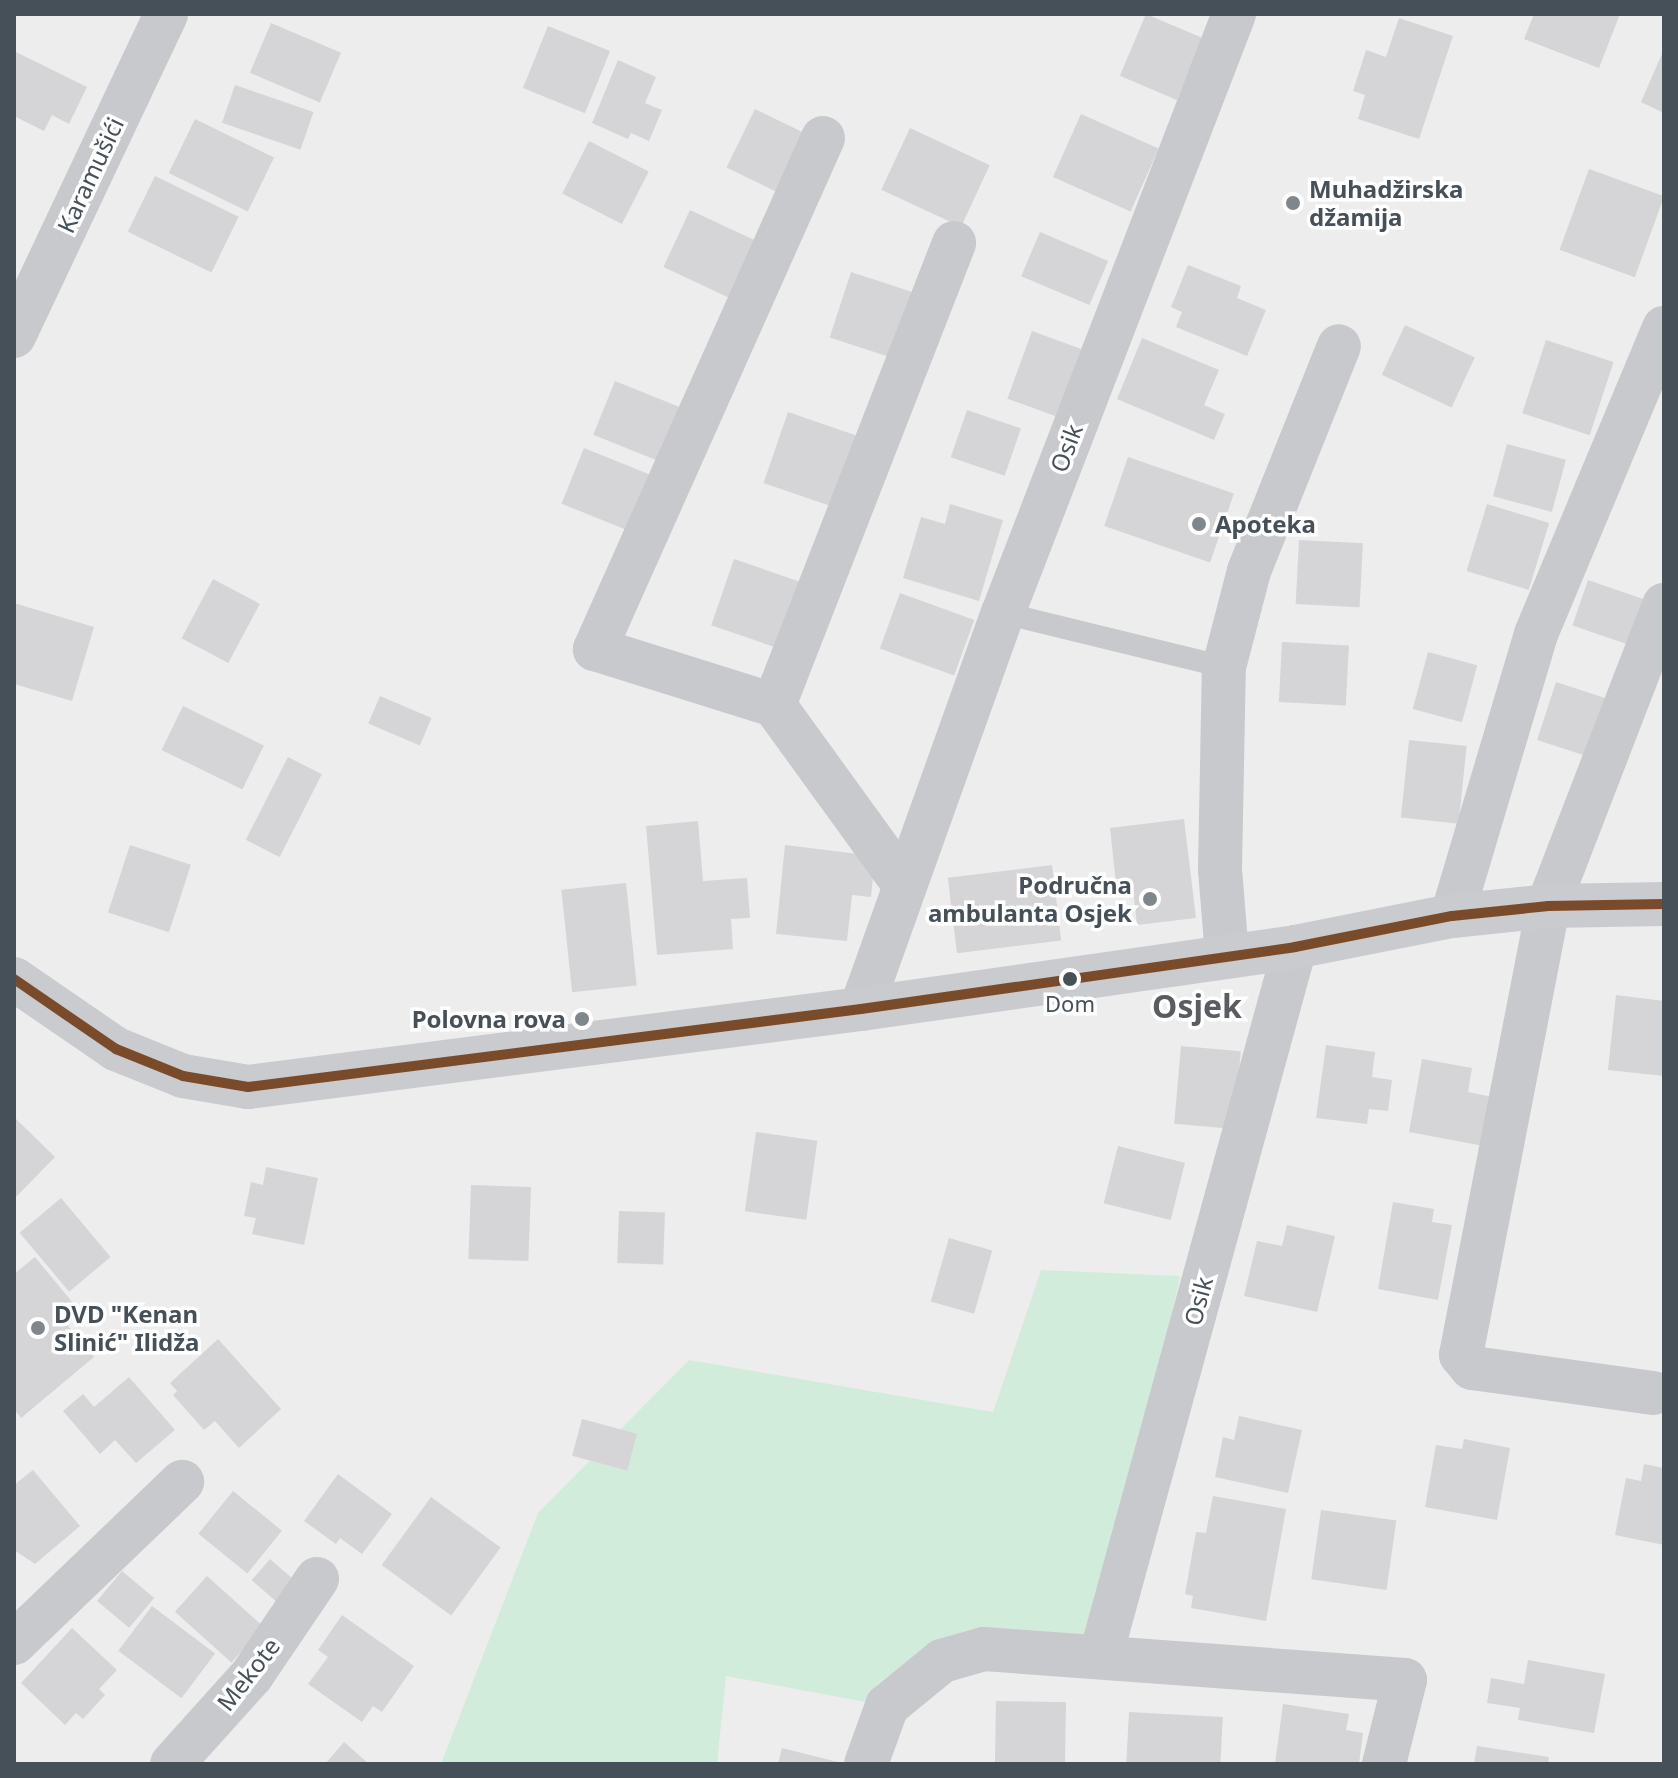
<!DOCTYPE html>
<meta charset="utf-8">
<style>
body{margin:0}
#map{position:relative;width:1678px;height:1778px;overflow:hidden;background:#eeeded;font-family:"Noto Sans",sans-serif}
div>[style]{position:absolute}
[style*='--x']{left:calc(var(--x)*1px);top:calc(var(--y)*1px);width:calc(var(--w)*1px);rotate:calc(var(--a)*1deg)}
.green>*{inset:0;background:#d2ecdb}
.building>*{inset:0;background:#d5d5d7;transform-origin:0 0}
.service>*{height:22px;margin:-11px;padding:0 11px;transform-origin:11px;border-radius:11px;background:#c7c9cc}
.minor>*{height:44px;margin:-22px;padding:0 22px;transform-origin:22px;border-radius:22px;background:#c7c9cc}
.secondary>*{height:44px;margin:-22px;padding:0 22px;transform-origin:22px;border-radius:22px;background:#c9cbce}
.bus-1>*{height:10px;margin:-5px;padding:0 5px;transform-origin:5px;border-radius:5px;background:#7a4b2a}
.dots>*{width:22px;height:22px;translate:-50% -50%;box-sizing:border-box;border:4px solid #fff;border-radius:50%}
span{translate:-50% -50%;white-space:nowrap;text-align:center;line-height:1.15;-webkit-text-stroke:7px #fff;paint-order:stroke}
.bus-label{font-size:22px;color:#455058}
.street-label{font-size:24px;color:#455058}
.poi-label{font-size:24px;color:#455058;font-weight:700}
.left{translate:0 -50%;text-align:left}
.right{translate:-100% -50%;text-align:right}
.district-label{font-size:32px;color:#595d61;font-weight:700}
.frame{position:absolute;inset:0;border:16px solid #455058;pointer-events:none}
</style>
<div id="map">
<div class="green">
<i style="clip-path:polygon(1041px 1270px,1180px 1276px,1101px 1655px,984px 1649px,887px 1706px,726px 1676px,717px 1764px,441px 1764px,538px 1513px,689px 1360px,993px 1412px)"></i>
</div>
<div class="building">
<i style="left:1146px;top:14px;width:62px;height:67px;rotate:23deg"></i>
<i style="clip-path:polygon(1534px 14px,1620px 14px,1599px 68px,1524px 39px)"></i>
<i style="clip-path:polygon(1399px 18px,1453px 36px,1419px 139px,1358px 119px,1365px 95px,1353px 91px,1366px 50px,1386px 57px)"></i>
<i style="left:271px;top:23px;width:76px;height:54px;rotate:23deg"></i>
<i style="left:548px;top:26px;width:67px;height:67px;rotate:22deg"></i>
<i style="clip-path:polygon(1664px 49px,1664px 113px,1641px 102px)"></i>
<i style="clip-path:polygon(14px 51px,87px 87px,69px 124px,52px 115px,44px 131px,14px 116px)"></i>
<i style="clip-path:polygon(618px 60px,656px 77px,645px 103px,662px 110px,649px 141px,631px 133px,628px 139px,592px 123px)"></i>
<i style="left:235px;top:85px;width:83px;height:40px;rotate:19deg"></i>
<i style="left:755px;top:109px;width:59px;height:65px;rotate:26deg"></i>
<i style="left:1081px;top:114px;width:85px;height:69px;rotate:24deg"></i>
<i style="left:195px;top:119px;width:88px;height:60px;rotate:26deg"></i>
<i style="left:910px;top:128px;width:88px;height:68px;rotate:25deg"></i>
<i style="left:589px;top:141px;width:67px;height:59px;rotate:27deg"></i>
<i style="left:1589px;top:169px;width:80px;height:86px;rotate:20deg"></i>
<i style="left:155px;top:176px;width:93px;height:62px;rotate:26deg"></i>
<i style="left:690px;top:210px;width:79px;height:63px;rotate:25deg"></i>
<i style="left:1040px;top:232px;width:74px;height:48px;rotate:23deg"></i>
<i style="clip-path:polygon(1188px 265px,1241px 286px,1237px 298px,1266px 310px,1247px 356px,1176px 327px,1182px 312px,1171px 307px)"></i>
<i style="left:851px;top:272px;width:75px;height:69px;rotate:18deg"></i>
<i style="left:1405px;top:325px;width:77px;height:55px;rotate:25deg"></i>
<i style="left:1032px;top:331px;width:56px;height:72px;rotate:20deg"></i>
<i style="clip-path:polygon(1142px 338px,1219px 370px,1204px 405px,1225px 414px,1214px 440px,1117px 399px)"></i>
<i style="left:1546px;top:340px;width:71px;height:77px;rotate:18deg"></i>
<i style="left:615px;top:381px;width:79px;height:58px;rotate:22deg"></i>
<i style="left:967px;top:410px;width:57px;height:50px;rotate:19deg"></i>
<i style="left:788px;top:412px;width:83px;height:75px;rotate:19deg"></i>
<i style="left:1507px;top:444px;width:61px;height:54px;rotate:15deg"></i>
<i style="left:584px;top:448px;width:73px;height:60px;rotate:22deg"></i>
<i style="left:1128px;top:457px;width:112px;height:73px;rotate:19deg"></i>
<i style="clip-path:polygon(950px 504px,1003px 520px,979px 601px,903px 578px,921px 517px,945px 524px)"></i>
<i style="left:1487px;top:504px;width:65px;height:70px;rotate:17deg"></i>
<i style="left:1299px;top:540px;width:64px;height:64px;rotate:3deg"></i>
<i style="left:734px;top:559px;width:76px;height:70px;rotate:19deg"></i>
<i style="left:213px;top:579px;width:53px;height:67px;rotate:28deg"></i>
<i style="left:1588px;top:580px;width:59px;height:48px;rotate:19deg"></i>
<i style="left:900px;top:593px;width:79px;height:59px;rotate:20deg"></i>
<i style="clip-path:polygon(14px 603px,94px 627px,72px 701px,14px 684px)"></i>
<i style="left:1282px;top:642px;width:67px;height:60px;rotate:3deg"></i>
<i style="left:1428px;top:652px;width:51px;height:59px;rotate:15deg"></i>
<i style="left:1556px;top:682px;width:63px;height:61px;rotate:18deg"></i>
<i style="left:380px;top:696px;width:56px;height:30px;rotate:23deg"></i>
<i style="left:183px;top:706px;width:90px;height:49px;rotate:26deg"></i>
<i style="left:1409px;top:740px;width:58px;height:78px;rotate:6deg"></i>
<i style="left:288px;top:757px;width:38px;height:93px;rotate:27deg"></i>
<i style="clip-path:polygon(1184px 819px,1196px 918px,1137px 925px,1132px 881px,1116px 884px,1110px 828px)"></i>
<i style="clip-path:polygon(698px 821px,703px 881px,747px 878px,750px 918px,731px 919px,733px 949px,657px 955px,646px 826px)"></i>
<i style="left:130px;top:845px;width:64px;height:71px;rotate:18deg"></i>
<i style="clip-path:polygon(785px 845px,875px 856px,871px 897px,852px 895px,847px 941px,776px 934px)"></i>
<i style="left:1052px;top:865px;width:76px;height:105px;rotate:83deg"></i>
<i style="left:626px;top:883px;width:103px;height:65px;rotate:84deg"></i>
<i style="clip-path:polygon(1616px 995px,1664px 1001px,1664px 1076px,1608px 1070px)"></i>
<i style="clip-path:polygon(1326px 1045px,1375px 1052px,1372px 1077px,1392px 1080px,1388px 1111px,1369px 1109px,1367px 1124px,1316px 1118px)"></i>
<i style="left:1181px;top:1046px;width:60px;height:78px;rotate:5deg"></i>
<i style="clip-path:polygon(1422px 1059px,1472px 1068px,1468px 1092px,1498px 1098px,1489px 1147px,1409px 1132px)"></i>
<i style="clip-path:polygon(14px 1117px,55px 1157px,14px 1199px)"></i>
<i style="left:756px;top:1132px;width:62px;height:80px;rotate:8deg"></i>
<i style="left:1118px;top:1146px;width:69px;height:59px;rotate:14deg"></i>
<i style="clip-path:polygon(266px 1167px,318px 1178px,304px 1245px,252px 1234px,256px 1218px,244px 1216px,251px 1182px,263px 1185px)"></i>
<i style="left:471px;top:1185px;width:60px;height:74px;rotate:2deg"></i>
<i style="left:61px;top:1198px;width:77px;height:54px;rotate:50deg"></i>
<i style="clip-path:polygon(1393px 1202px,1434px 1209px,1432px 1222px,1452px 1225px,1438px 1300px,1378px 1289px)"></i>
<i style="left:619px;top:1211px;width:46px;height:52px;rotate:2deg"></i>
<i style="clip-path:polygon(1287px 1225px,1335px 1236px,1317px 1312px,1244px 1296px,1257px 1241px,1282px 1246px)"></i>
<i style="left:949px;top:1238px;width:45px;height:66px;rotate:16deg"></i>
<i style="clip-path:polygon(35px 1257px,73px 1303px,59px 1315px,94px 1357px,21px 1418px,14px 1409px,14px 1274px)"></i>
<i style="clip-path:polygon(218px 1339px,281px 1409px,239px 1448px,215px 1421px,204px 1430px,173px 1395px,177px 1391px,170px 1383px)"></i>
<i style="clip-path:polygon(129px 1377px,175px 1430px,136px 1463px,115px 1440px,100px 1454px,63px 1411px,83px 1394px,94px 1407px)"></i>
<i style="clip-path:polygon(1239px 1416px,1302px 1430px,1288px 1493px,1215px 1477px,1223px 1437px,1234px 1440px)"></i>
<i style="left:582px;top:1419px;width:57px;height:38px;rotate:15deg"></i>
<i style="clip-path:polygon(1464px 1439px,1510px 1448px,1497px 1520px,1425px 1507px,1436px 1445px,1462px 1449px)"></i>
<i style="clip-path:polygon(1644px 1464px,1664px 1468px,1664px 1545px,1615px 1535px,1626px 1478px,1641px 1481px)"></i>
<i style="clip-path:polygon(33px 1470px,80px 1526px,35px 1564px,14px 1550px,14px 1485px)"></i>
<i style="clip-path:polygon(338px 1474px,392px 1514px,362px 1554px,340px 1538px,336px 1544px,304px 1521px)"></i>
<i style="left:233px;top:1491px;width:63px;height:55px;rotate:39deg"></i>
<i style="clip-path:polygon(1213px 1496px,1286px 1509px,1266px 1621px,1191px 1608px,1193px 1596px,1185px 1594px,1196px 1532px,1206px 1533px)"></i>
<i style="left:431px;top:1497px;width:86px;height:84px;rotate:36deg"></i>
<i style="left:1321px;top:1510px;width:76px;height:70px;rotate:8deg"></i>
<i style="left:270px;top:1559px;width:43px;height:28px;rotate:41deg"></i>
<i style="left:122px;top:1571px;width:42px;height:39px;rotate:40deg"></i>
<i style="left:207px;top:1576px;width:76px;height:48px;rotate:42deg"></i>
<i style="left:152px;top:1606px;width:79px;height:56px;rotate:37deg"></i>
<i style="clip-path:polygon(342px 1615px,414px 1666px,382px 1712px,373px 1706px,362px 1722px,308px 1684px,328px 1657px,318px 1650px)"></i>
<i style="clip-path:polygon(72px 1628px,117px 1670px,99px 1689px,105px 1695px,83px 1719px,76px 1713px,65px 1725px,21px 1683px)"></i>
<i style="clip-path:polygon(1528px 1660px,1605px 1674px,1594px 1733px,1518px 1720px,1520px 1708px,1487px 1703px,1491px 1678px,1524px 1684px)"></i>
<i style="left:996px;top:1701px;width:70px;height:63px;rotate:1deg"></i>
<i style="clip-path:polygon(1283px 1704px,1349px 1714px,1346px 1730px,1363px 1733px,1359px 1764px,1275px 1764px)"></i>
<i style="left:1129px;top:1712px;width:94px;height:52px;rotate:3deg"></i>
<i style="clip-path:polygon(344px 1742px,369px 1764px,325px 1764px)"></i>
<i style="clip-path:polygon(1477px 1746px,1549px 1757px,1548px 1764px,1474px 1764px)"></i>
<i style="clip-path:polygon(782px 1748px,842px 1763px,842px 1764px,778px 1764px)"></i>
</div>
<div class="service">
<i style="--x:1003;--y:613;--w:228;--a:13.7"></i>
</div>
<div class="minor">
<i style="--x:823;--y:138;--w:560;--a:114.05"></i>
<i style="--x:595;--y:649;--w:188;--a:17.4"></i>
<i style="--x:774;--y:705;--w:220;--a:54.1"></i>
<i style="--x:14;--y:336;--w:356;--a:-64.7"></i>
<i style="--x:774;--y:705;--w:496;--a:-68.7"></i>
<i style="--x:1452;--y:916;--w:294;--a:-73.4"></i>
<i style="--x:1536;--y:634;--w:332;--a:-67.3"></i>
<i style="--x:1227;--y:955;--w:86;--a:-94.7"></i>
<i style="--x:1220;--y:869;--w:202;--a:-88.9"></i>
<i style="--x:1224;--y:667;--w:99;--a:-75.4"></i>
<i style="--x:1249;--y:571;--w:242;--a:-68.2"></i>
<i style="--x:861;--y:1009;--w:421;--a:-70.3"></i>
<i style="--x:1003;--y:613;--w:642;--a:-68.91"></i>
<i style="--x:1653;--y:1393;--w:183;--a:-172.1"></i>
<i style="--x:1472;--y:1368;--w:17;--a:-130"></i>
<i style="--x:1461;--y:1355;--w:457;--a:-79"></i>
<i style="--x:1548;--y:906;--w:323;--a:-68.9"></i>
<i style="--x:14;--y:1643;--w:233;--a:-43.8"></i>
<i style="--x:1101;--y:1655;--w:734;--a:-74.68"></i>
<i style="--x:172;--y:1764;--w:120;--a:-48"></i>
<i style="--x:252;--y:1675;--w:116;--a:-55.9"></i>
<i style="--x:866;--y:1764;--w:62;--a:-70.1"></i>
<i style="--x:887;--y:1706;--w:71;--a:-39.3"></i>
<i style="--x:942;--y:1661;--w:44;--a:-15.9"></i>
<i style="--x:984;--y:1649;--w:422;--a:4.2"></i>
<i style="--x:1405;--y:1680;--w:87;--a:104"></i>
</div>
<div class="secondary">
<i style="--x:14;--y:979;--w:124;--a:34.5"></i>
<i style="--x:116;--y:1049;--w:72;--a:21.9"></i>
<i style="--x:183;--y:1076;--w:66;--a:9.6"></i>
<i style="--x:248;--y:1087;--w:618;--a:-7.25"></i>
<i style="--x:861;--y:1009;--w:438;--a:-8.1"></i>
<i style="--x:1295;--y:947;--w:160;--a:-11.2"></i>
<i style="--x:1452;--y:916;--w:97;--a:-5.9"></i>
<i style="--x:1548;--y:906;--w:116;--a:-1"></i>
</div>
<div class="bus-1">
<i style="--x:14;--y:979;--w:124;--a:34.5"></i>
<i style="--x:116;--y:1049;--w:72;--a:21.9"></i>
<i style="--x:183;--y:1076;--w:66;--a:9.6"></i>
<i style="--x:248;--y:1087;--w:618;--a:-7.25"></i>
<i style="--x:861;--y:1009;--w:438;--a:-8.1"></i>
<i style="--x:1295;--y:947;--w:160;--a:-11.2"></i>
<i style="--x:1452;--y:916;--w:97;--a:-5.9"></i>
<i style="--x:1548;--y:906;--w:116;--a:-1"></i>
</div>
<div class="dots">
<i style="left:1293px;top:203px;background:#80878c"></i>
<i style="left:1199px;top:524px;background:#80878c"></i>
<i style="left:1150px;top:899px;background:#80878c"></i>
<i style="left:1070px;top:979px;background:#455058"></i>
<i style="left:582px;top:1019px;background:#80878c"></i>
<i style="left:38px;top:1328px;background:#80878c"></i>
</div>
<div class="bus-label">
<span style="left:1070px;top:1004px">Dom</span>
</div>
<div class="street-label">
<span style="left:90px;top:175px;rotate:-65deg">Karamušići</span>
<span style="left:1066px;top:448px;rotate:-69deg">Osik</span>
<span style="left:1198px;top:1301px;rotate:-75deg">Osik</span>
<span style="left:248px;top:1674px;rotate:-52deg">Mekote</span>
</div>
<div class="poi-label">
<span class="left" style="left:1309px;top:203px">Muhadžirska<br>džamija</span>
<span class="left" style="left:1215px;top:524px">Apoteka</span>
<span class="right" style="left:1132px;top:899px">Područna<br>ambulanta Osjek</span>
<span class="right" style="left:566px;top:1019px">Polovna rova</span>
<span class="left" style="left:54px;top:1328px">DVD "Kenan<br>Slinić" Ilidža</span>
</div>
<div class="district-label">
<span style="left:1197px;top:1006px">Osjek</span>
</div>
<div class="frame"></div>
</div>
